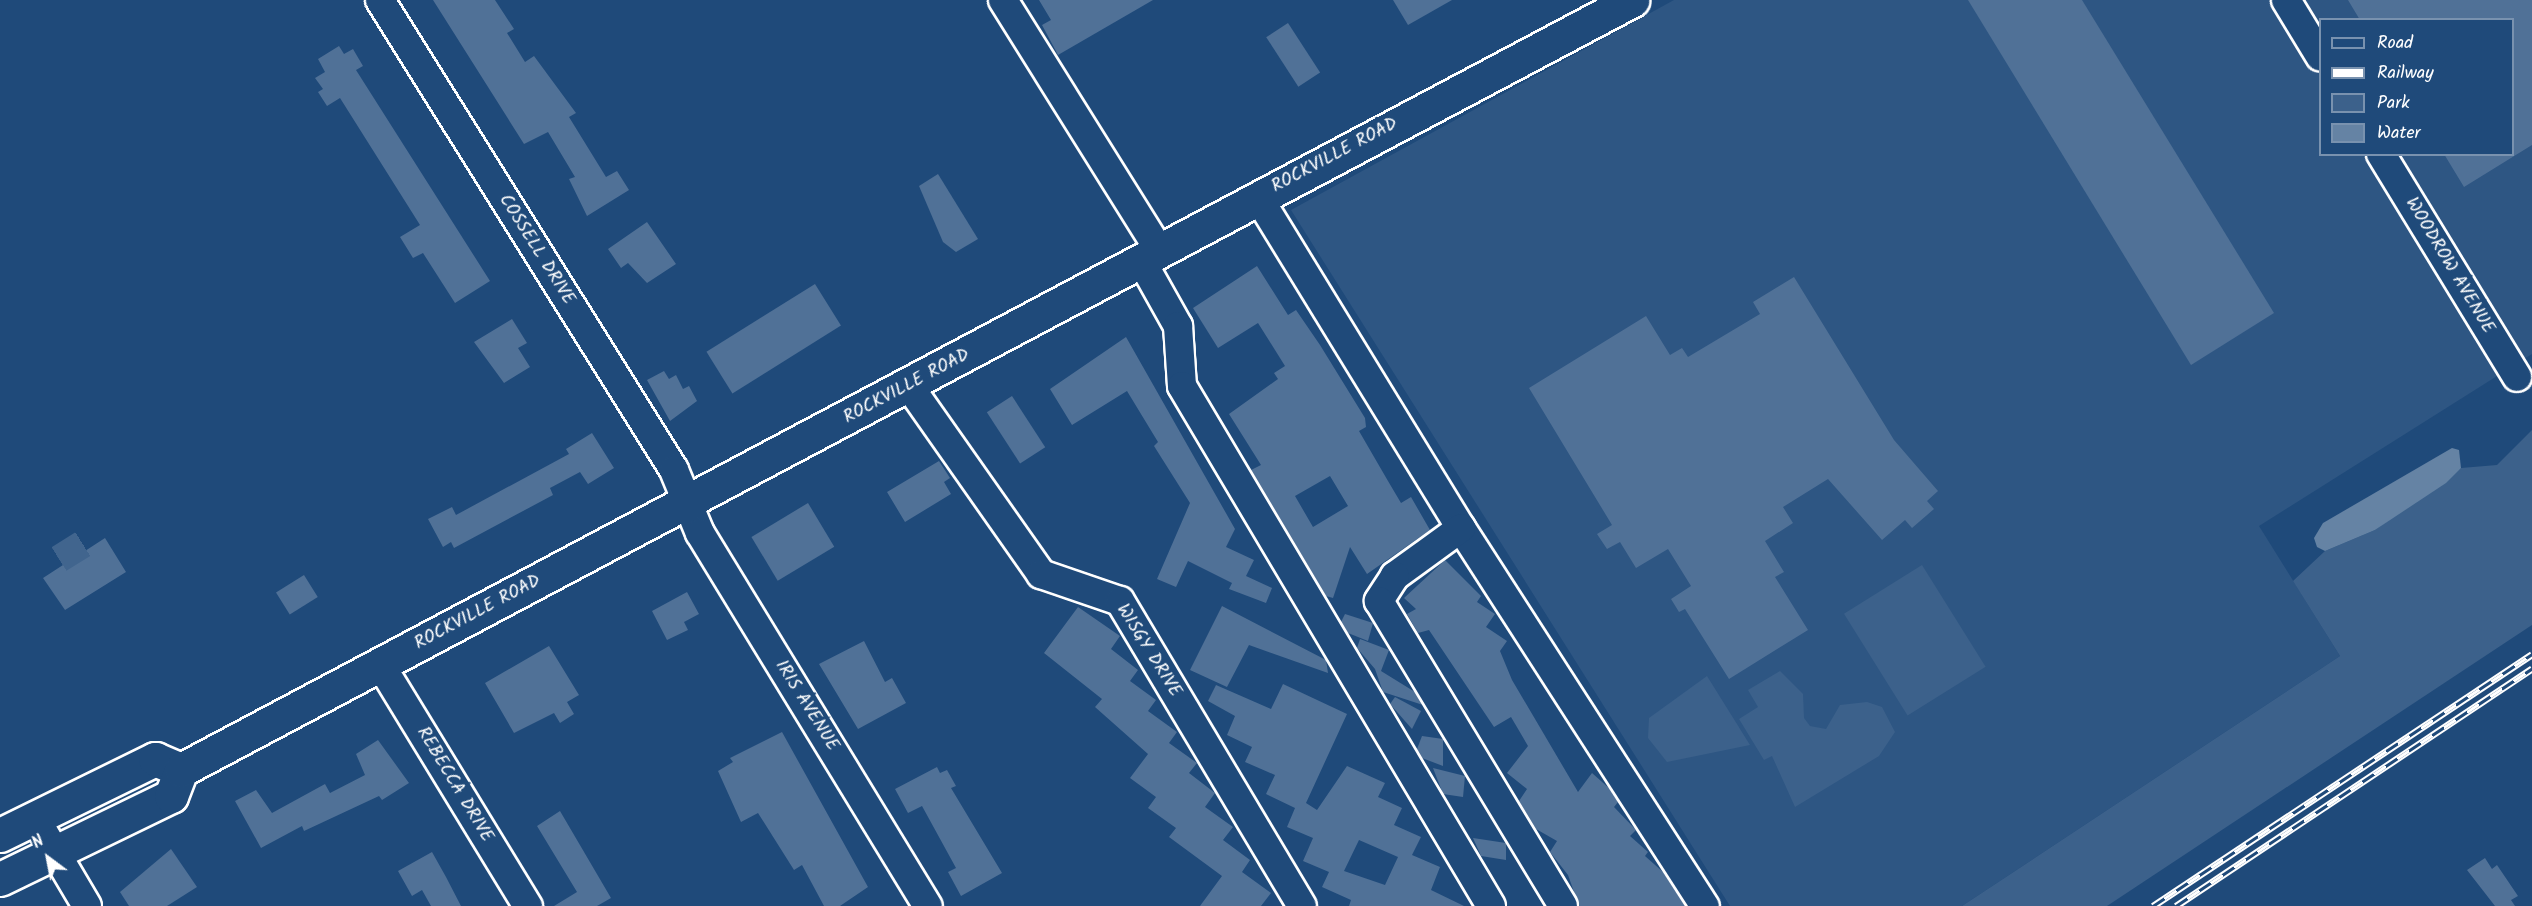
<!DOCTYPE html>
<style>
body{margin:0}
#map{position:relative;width:2532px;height:906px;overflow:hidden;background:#1f4a7a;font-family:Kalam,sans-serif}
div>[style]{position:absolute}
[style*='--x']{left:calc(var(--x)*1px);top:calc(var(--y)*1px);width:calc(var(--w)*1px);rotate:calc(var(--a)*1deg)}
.built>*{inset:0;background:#2e5683}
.green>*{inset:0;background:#3c618b;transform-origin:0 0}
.water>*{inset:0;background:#6583a4}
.building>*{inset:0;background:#507197;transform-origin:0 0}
.minor-tunnel>*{height:28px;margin-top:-14px;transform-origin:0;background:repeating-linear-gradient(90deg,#41658e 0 28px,transparent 0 42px)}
.roads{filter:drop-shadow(2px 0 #fff) drop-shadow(-2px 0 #fff) drop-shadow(0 2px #fff) drop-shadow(0 -2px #fff)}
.minor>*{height:28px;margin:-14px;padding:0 14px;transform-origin:14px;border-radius:14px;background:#1f4a7a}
.major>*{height:33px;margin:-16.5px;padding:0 16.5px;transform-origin:16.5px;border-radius:16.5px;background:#1f4a7a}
.rail>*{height:7px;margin-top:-3.5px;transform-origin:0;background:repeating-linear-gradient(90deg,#1f4a7a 0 14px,#fff 0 28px);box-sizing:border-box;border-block:2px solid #fff}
span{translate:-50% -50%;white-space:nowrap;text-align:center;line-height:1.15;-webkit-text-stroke:6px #1f4a7a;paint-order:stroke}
.street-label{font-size:18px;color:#fff}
.legend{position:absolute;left:2319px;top:18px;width:195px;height:138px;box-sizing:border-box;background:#1f4a7a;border:2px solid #7992af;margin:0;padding:8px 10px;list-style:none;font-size:18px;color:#fff}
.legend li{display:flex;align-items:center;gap:12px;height:30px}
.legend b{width:30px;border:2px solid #7992af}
.north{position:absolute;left:18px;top:828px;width:60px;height:60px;-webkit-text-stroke:4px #1f4a7a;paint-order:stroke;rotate:328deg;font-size:16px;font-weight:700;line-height:24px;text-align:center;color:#fff}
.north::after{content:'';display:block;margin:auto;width:21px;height:27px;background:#fff;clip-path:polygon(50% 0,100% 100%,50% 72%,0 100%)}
</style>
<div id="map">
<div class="built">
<i style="clip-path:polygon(evenodd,1674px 0,2532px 0,2532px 354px,2259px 526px,2340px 656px,1962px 906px,1730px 906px,1291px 210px,1674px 0,2320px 20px,2512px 20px,2512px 154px,2320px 154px,2320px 20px)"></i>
</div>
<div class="green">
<i style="clip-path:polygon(2532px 430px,2532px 625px,2107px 906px,1962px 906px,2340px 656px,2293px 581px,2325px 551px,2375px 530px,2461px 468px,2497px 465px)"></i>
<i style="left:1922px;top:565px;width:120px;height:92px;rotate:58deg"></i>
<i style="clip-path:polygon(1780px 671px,1803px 694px,1804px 718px,1810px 726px,1826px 729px,1840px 705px,1867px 702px,1882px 707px,1895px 732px,1879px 756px,1795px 807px,1772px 756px,1764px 760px,1739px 719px,1758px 707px,1748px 690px)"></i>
<i style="clip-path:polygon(1707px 676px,1750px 745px,1667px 762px,1648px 738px,1649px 718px)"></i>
</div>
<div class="water">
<i style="clip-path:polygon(2452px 448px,2459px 450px,2461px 468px,2446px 483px,2375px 530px,2325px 551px,2317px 547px,2314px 538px,2323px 523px)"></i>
</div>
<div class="building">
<i style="clip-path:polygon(433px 0,495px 0,514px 29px,507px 33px,525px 62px,534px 56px,576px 113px,569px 117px,606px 177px,617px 171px,629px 190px,587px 216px,569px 179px,575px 177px,548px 132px,524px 144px)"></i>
<i style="clip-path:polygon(1039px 0,1153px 0,1058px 55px,1042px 25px,1051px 20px)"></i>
<i style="clip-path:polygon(1393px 0,1452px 0,1408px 25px)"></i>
<i style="clip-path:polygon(1968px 0,2082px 0,2274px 313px,2191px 365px)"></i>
<i style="clip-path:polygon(2348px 0,2532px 0,2532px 145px,2464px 187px,2444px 154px,2512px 154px,2512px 20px,2360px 20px)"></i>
<i style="left:1288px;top:23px;width:59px;height:26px;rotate:57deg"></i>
<i style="clip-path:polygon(339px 46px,344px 54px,353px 49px,363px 66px,356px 70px,490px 281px,455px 303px,423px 253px,413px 258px,400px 237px,420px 225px,340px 98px,327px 106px,318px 92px,323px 89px,315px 78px,325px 72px,318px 59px)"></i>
<i style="clip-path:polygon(938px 174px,978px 239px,956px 252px,943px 242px,919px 186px)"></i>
<i style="clip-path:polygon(647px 222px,676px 264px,647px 283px,628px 263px,621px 268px,608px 249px)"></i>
<i style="clip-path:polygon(evenodd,1257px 266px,1288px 315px,1296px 310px,1320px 345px,1365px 418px,1366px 427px,1359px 431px,1388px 481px,1401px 503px,1411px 497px,1430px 530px,1367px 574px,1350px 547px,1333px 598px,1326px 596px,1251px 470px,1261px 465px,1229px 414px,1278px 379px,1274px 373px,1285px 366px,1258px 323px,1218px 348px,1193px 308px,1257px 266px,1330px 476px,1348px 506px,1313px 527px,1295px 496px,1330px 476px)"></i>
<i style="clip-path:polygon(1794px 277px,1894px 440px,1938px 491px,1927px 501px,1934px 509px,1912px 528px,1905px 520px,1882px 540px,1828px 479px,1783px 507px,1793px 523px,1765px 541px,1784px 572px,1775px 577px,1808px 630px,1729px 679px,1685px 609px,1679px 612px,1671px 599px,1691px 586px,1668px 549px,1636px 568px,1620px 542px,1607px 549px,1597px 534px,1612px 525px,1529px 388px,1646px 316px,1670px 355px,1682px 348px,1688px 357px,1760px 314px,1753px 302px)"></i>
<i style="left:815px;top:284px;width:49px;height:128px;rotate:58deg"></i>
<i style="clip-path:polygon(512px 319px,527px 343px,518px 348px,530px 367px,504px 383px,474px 342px)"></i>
<i style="clip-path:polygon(1126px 337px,1235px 529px,1226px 547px,1254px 560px,1246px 576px,1272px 588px,1266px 603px,1229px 589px,1232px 583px,1188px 561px,1176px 587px,1157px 579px,1190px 503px,1154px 446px,1158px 442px,1127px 391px,1072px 425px,1050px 389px)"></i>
<i style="clip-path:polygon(664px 371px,669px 379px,676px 375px,683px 389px,689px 386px,697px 401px,670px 421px,647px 380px)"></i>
<i style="left:1012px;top:396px;width:61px;height:30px;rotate:57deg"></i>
<i style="clip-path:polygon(592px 433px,614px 468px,588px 484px,580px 472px,550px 488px,553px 495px,454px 548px,451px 542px,443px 547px,428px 519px,452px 507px,456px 515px,569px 454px,566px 449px)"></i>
<i style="clip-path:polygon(939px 461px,950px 478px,944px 482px,951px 494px,905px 522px,887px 492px)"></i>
<i style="left:808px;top:503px;width:51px;height:66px;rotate:59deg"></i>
<i style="clip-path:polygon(105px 538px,126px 572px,65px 610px,43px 578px,63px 565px,56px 554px,79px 540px,85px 551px)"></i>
<i style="clip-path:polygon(1445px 560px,1481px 596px,1477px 602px,1495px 614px,1486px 627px,1507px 641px,1500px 651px,1512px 680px,1578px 792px,1592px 773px,1610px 789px,1618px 802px,1614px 807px,1636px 830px,1630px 836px,1648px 852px,1645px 856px,1663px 872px,1685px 906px,1579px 906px,1568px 875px,1550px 852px,1557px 841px,1536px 829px,1519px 801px,1527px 789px,1507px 773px,1528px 746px,1511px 717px,1494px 727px,1429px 630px,1418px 633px,1407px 614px,1416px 609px,1404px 598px)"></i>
<i style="left:304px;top:575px;width:26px;height:33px;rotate:58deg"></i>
<i style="clip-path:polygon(687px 592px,699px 614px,684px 622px,688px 630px,667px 640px,652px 611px)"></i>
<i style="clip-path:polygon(1222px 606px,1326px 660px,1328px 673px,1249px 645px,1227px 687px,1190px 670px)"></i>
<i style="clip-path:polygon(1078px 607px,1120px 636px,1111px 649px,1138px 670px,1130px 681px,1156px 700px,1148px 711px,1177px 732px,1169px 743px,1197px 763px,1189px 773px,1215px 793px,1205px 807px,1233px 827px,1223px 840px,1250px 860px,1242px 872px,1271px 893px,1261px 906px,1200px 906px,1222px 876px,1169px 837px,1176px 828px,1148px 808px,1156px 797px,1130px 778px,1148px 754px,1095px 707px,1102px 699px,1044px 653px)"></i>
<i style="clip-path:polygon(1345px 614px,1373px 623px,1368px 641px,1348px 633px,1341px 622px)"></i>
<i style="clip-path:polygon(1360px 639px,1389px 650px,1381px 671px,1415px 692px,1423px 705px,1383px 692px,1375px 669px,1357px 648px)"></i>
<i style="clip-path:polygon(864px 641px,885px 682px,892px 678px,906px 703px,858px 729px,819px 664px)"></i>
<i style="clip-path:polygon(549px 646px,579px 695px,567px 702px,574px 714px,560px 723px,554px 713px,514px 733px,485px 683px)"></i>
<i style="clip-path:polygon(evenodd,1283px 684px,1347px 714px,1306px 803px,1317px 810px,1347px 766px,1385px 783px,1378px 797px,1402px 808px,1394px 825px,1421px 837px,1412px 855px,1440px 867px,1431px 890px,1464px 906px,1349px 906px,1351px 900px,1322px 887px,1329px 872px,1303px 861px,1313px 838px,1287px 827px,1295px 808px,1266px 794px,1275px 775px,1245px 762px,1252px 747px,1227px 735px,1235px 716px,1208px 701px,1216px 685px,1271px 709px,1283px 684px,1359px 840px,1398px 857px,1385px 885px,1344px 871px,1359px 840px)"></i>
<i style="clip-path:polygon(1395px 697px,1421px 711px,1412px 729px,1390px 704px)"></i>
<i style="clip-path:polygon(782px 732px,868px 887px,840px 906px,824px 906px,802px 865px,794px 870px,758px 813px,741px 822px,718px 771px,733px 762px,730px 758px)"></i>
<i style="clip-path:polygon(1422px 736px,1443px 739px,1443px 766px,1422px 758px,1417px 749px)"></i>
<i style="clip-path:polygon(378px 740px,409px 783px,382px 800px,379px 796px,304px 831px,302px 826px,261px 848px,235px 801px,256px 790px,272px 813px,325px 784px,330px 793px,365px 775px,356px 754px)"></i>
<i style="clip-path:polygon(937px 767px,940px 773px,947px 770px,956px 786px,951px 788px,1002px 873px,961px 896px,948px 872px,956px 868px,922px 806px,908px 813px,895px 789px)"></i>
<i style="clip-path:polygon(1433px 768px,1465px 776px,1463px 797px,1443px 794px)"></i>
<i style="clip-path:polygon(560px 811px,611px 898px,597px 906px,554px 906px,577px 892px,537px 826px)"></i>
<i style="clip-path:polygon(1473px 838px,1506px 843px,1506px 860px,1481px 856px)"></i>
<i style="clip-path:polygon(171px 849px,197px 887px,167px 906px,129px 906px,120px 892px)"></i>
<i style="clip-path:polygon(432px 852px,446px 877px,461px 906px,431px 906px,422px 890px,412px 896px,398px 871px)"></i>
<i style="clip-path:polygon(2485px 858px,2492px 869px,2497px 865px,2518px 896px,2511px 900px,2515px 906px,2495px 906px,2467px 870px)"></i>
</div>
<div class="minor-tunnel">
<i style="--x:59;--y:559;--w:31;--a:-32"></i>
</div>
<div class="roads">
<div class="minor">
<i style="--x:380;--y:0;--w:554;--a:57.97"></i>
<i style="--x:674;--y:470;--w:68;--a:67.6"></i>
<i style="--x:700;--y:533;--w:437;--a:58.6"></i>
<i style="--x:1003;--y:0;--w:295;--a:58"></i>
<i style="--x:2286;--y:0;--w:66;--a:58.7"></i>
<i style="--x:2381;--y:154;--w:261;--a:58.6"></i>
<i style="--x:1258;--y:197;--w:388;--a:58.5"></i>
<i style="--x:1461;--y:528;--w:450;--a:57.2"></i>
<i style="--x:1141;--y:260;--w:76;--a:60.7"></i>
<i style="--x:1178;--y:326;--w:60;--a:86.2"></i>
<i style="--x:1182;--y:386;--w:605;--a:59.28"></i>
<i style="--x:909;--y:386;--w:230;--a:54.9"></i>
<i style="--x:1041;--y:574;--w:83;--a:18.9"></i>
<i style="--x:1120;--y:601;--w:355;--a:59.2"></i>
<i style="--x:1461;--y:528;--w:82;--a:144"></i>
<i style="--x:1395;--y:576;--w:30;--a:123"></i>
<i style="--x:1379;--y:601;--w:356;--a:58.9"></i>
<i style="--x:380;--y:664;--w:284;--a:58.6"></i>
<i style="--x:35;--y:818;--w:102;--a:59.4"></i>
</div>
<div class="major">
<i style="--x:0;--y:835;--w:173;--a:-26.1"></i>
<i style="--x:155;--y:759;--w:28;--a:23"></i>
<i style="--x:0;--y:879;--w:190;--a:-25.9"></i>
<i style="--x:171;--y:796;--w:28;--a:-69"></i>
<i style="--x:181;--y:770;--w:1643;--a:-27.95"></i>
</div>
</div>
<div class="rail">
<i style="--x:2153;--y:906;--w:455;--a:-33.6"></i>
<i style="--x:2176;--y:906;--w:428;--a:-33.7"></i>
</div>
<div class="street-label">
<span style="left:1335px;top:156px;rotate:-28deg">ROCKVILLE ROAD</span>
<span style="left:536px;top:250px;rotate:58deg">COSSELL DRIVE</span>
<span style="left:2449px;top:266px;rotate:59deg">WOODROW AVENUE</span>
<span style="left:907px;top:387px;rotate:-28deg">ROCKVILLE ROAD</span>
<span style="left:478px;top:613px;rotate:-28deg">ROCKVILLE ROAD</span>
<span style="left:1148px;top:651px;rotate:58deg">WISGY DRIVE</span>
<span style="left:806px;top:706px;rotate:58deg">IRIS AVENUE</span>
<span style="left:454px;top:785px;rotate:59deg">REBECCA DRIVE</span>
</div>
<ul class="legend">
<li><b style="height:8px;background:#1f4a7a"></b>Road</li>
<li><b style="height:8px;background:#fff"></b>Railway</li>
<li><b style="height:16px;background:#3c618b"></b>Park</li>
<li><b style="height:16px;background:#6583a4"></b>Water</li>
</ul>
<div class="north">N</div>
</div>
